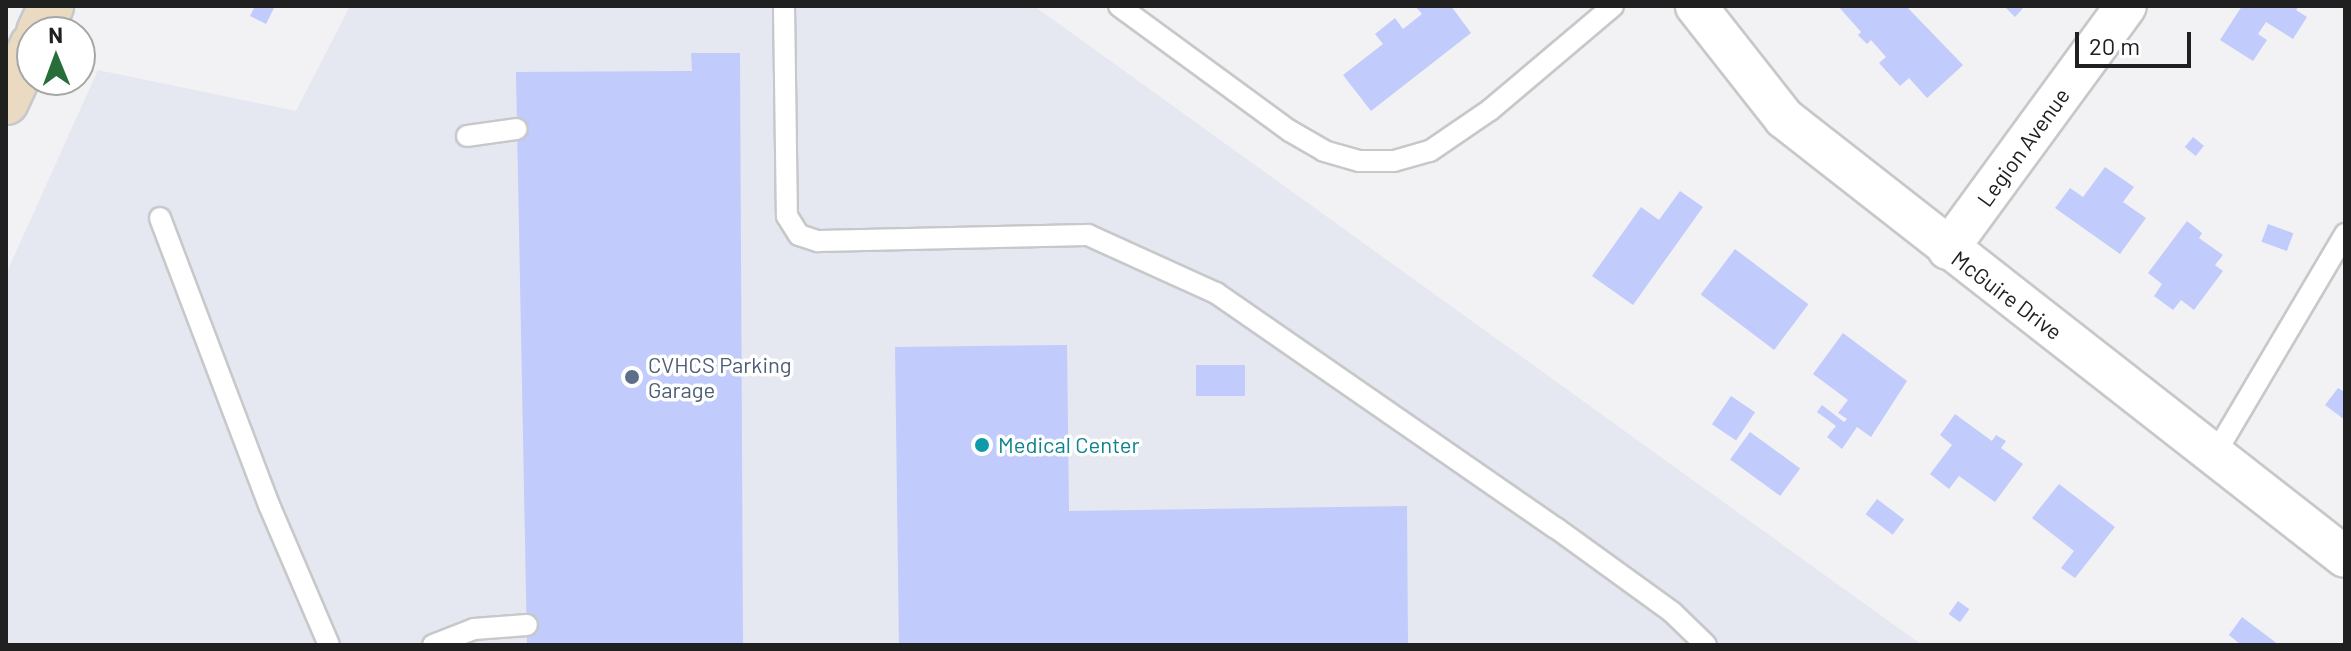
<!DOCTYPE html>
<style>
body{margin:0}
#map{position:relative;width:2351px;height:651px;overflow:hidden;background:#f2f2f5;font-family:Barlow,sans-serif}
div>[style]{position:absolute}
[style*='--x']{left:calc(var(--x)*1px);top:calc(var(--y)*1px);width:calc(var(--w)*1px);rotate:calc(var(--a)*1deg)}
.built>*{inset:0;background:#e5e7f1}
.building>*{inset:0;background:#c1cbfc;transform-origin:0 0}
.roads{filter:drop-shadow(2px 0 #c7c8ca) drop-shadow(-2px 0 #c7c8ca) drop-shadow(0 2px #c7c8ca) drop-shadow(0 -2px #c7c8ca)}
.lane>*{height:20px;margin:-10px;padding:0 10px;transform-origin:10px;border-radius:10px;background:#fff}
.street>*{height:40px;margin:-20px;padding:0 20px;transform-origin:20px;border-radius:20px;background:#fff}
.secondary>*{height:44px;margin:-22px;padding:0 22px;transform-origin:22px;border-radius:22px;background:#eadac1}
.dots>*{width:22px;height:22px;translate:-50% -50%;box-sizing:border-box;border:4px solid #fff;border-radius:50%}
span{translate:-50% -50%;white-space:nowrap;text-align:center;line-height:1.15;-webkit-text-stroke:7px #fff;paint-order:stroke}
.street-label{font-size:22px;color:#202021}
.service-label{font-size:22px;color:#4e5e75}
.left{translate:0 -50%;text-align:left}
.culture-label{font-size:22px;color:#0d838f}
.frame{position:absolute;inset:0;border:8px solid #202021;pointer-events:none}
.north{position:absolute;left:16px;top:16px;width:80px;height:80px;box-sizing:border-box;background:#fff;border:2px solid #a6a6a6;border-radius:50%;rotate:359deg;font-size:22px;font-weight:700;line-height:32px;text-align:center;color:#202021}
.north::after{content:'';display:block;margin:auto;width:28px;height:36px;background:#276e3b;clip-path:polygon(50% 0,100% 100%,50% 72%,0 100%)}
.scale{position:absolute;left:2075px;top:32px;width:116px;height:36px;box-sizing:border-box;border:4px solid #202021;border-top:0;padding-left:10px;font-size:24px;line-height:28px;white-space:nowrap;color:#202021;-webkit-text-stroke:6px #fff;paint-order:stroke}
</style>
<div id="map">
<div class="built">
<i style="clip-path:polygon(350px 6px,1034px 6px,1922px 645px,6px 645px,6px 274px,98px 70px,296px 111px)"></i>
</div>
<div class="building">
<i style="clip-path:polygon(255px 6px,275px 6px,266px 24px,250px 16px)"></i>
<i style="clip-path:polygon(1415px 6px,1451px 6px,1471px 33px,1371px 111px,1343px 75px,1383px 44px,1375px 34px,1395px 18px,1403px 29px,1422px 14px)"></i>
<i style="clip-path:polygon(1838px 6px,1906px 6px,1963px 65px,1927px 98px,1909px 78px,1900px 86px,1879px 63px,1886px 57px,1871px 40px,1867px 44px,1858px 35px,1861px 32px)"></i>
<i style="clip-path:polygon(2004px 6px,2025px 6px,2015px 17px)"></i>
<i style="clip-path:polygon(2242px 6px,2299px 6px,2296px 10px,2307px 17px,2293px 39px,2266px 22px,2258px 34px,2267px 40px,2253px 61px,2220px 40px)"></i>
<i style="clip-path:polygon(691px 53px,740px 53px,743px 645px,527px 645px,516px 72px,692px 71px)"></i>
<i style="left:2193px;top:137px;width:14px;height:13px;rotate:39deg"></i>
<i style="clip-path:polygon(2105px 167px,2134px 187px,2123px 202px,2146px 218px,2120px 254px,2055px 208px,2070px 188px,2083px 197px)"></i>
<i style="clip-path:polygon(1680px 191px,1703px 207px,1633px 305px,1592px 276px,1641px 207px,1659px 220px)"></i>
<i style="clip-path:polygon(2187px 221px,2202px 233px,2199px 238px,2223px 255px,2215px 265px,2223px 271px,2194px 310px,2181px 300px,2173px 310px,2154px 296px,2162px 284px,2148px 273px)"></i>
<i style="left:2268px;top:224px;width:27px;height:19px;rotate:20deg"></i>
<i style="left:1735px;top:249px;width:92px;height:57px;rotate:37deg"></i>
<i style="clip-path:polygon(1843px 333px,1907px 381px,1871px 437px,1857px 427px,1842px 449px,1827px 437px,1836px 426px,1817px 412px,1822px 405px,1844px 422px,1847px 419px,1838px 413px,1848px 400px,1813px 374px)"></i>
<i style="clip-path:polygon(1067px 345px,1069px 511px,1407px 506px,1408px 645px,899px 645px,895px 347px)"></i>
<i style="left:1196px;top:365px;width:49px;height:31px"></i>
<i style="clip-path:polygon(2338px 388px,2345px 392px,2345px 420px,2325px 405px)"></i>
<i style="left:1731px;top:396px;width:29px;height:34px;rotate:34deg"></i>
<i style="clip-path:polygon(1955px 414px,1992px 441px,1996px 435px,2006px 441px,2001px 448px,2023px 464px,1995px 502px,1959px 476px,1949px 489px,1930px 474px,1952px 445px,1940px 435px)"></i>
<i style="left:1750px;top:432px;width:62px;height:34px;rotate:36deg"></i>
<i style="clip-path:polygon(2059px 484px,2115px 527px,2075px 578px,2061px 568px,2074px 551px,2032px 518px)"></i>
<i style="left:1877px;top:499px;width:34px;height:19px;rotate:37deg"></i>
<i style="left:1958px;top:601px;width:14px;height:16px;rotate:36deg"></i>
<i style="clip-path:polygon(2242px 617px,2279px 645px,2241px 645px,2229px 635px)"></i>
</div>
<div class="roads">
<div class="lane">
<i style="--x:784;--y:6;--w:210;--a:89.2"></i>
<i style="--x:787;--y:216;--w:22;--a:58"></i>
<i style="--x:799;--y:235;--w:20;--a:18"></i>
<i style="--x:818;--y:241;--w:270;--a:-1.3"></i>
<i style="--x:1088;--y:235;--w:141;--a:24.4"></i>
<i style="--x:1216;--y:293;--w:413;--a:34.7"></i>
<i style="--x:1556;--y:528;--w:143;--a:35.9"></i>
<i style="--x:1672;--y:612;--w:47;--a:44.1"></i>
<i style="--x:1119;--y:6;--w:212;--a:36.2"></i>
<i style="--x:1290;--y:131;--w:39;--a:30"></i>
<i style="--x:1324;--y:151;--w:36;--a:16"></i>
<i style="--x:1359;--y:161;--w:35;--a:0"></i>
<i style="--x:1394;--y:161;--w:37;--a:-16"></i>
<i style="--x:1430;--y:151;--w:73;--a:-34.3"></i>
<i style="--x:1490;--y:110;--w:161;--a:-40.2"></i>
<i style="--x:467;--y:136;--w:50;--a:-8"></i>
<i style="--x:160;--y:218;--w:307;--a:69.2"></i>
<i style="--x:269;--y:505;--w:152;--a:66.8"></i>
<i style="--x:2215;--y:454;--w:256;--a:-59.4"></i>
<i style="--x:433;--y:645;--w:44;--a:-21.3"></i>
<i style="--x:474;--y:629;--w:53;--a:-4.3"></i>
</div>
<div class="street">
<i style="--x:1696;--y:6;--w:142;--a:51.8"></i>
<i style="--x:1784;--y:118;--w:712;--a:38.04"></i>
<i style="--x:1948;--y:249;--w:301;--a:-53.8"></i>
</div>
<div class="secondary">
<i style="--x:39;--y:32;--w:29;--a:-65"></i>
<i style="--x:6;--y:102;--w:62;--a:-65.1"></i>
</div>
</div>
<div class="dots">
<i style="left:632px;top:377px;background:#5c6f8a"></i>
<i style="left:982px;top:445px;background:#0f9aa8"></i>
</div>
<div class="street-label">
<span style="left:2023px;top:147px;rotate:-54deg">Legion Avenue</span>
<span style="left:2007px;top:295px;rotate:37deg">McGuire Drive</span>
</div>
<div class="service-label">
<span class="left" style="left:648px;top:377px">CVHCS Parking<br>Garage</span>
</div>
<div class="culture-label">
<span class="left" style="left:998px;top:445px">Medical Center</span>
</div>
<div class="frame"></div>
<div class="north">N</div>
<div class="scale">20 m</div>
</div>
